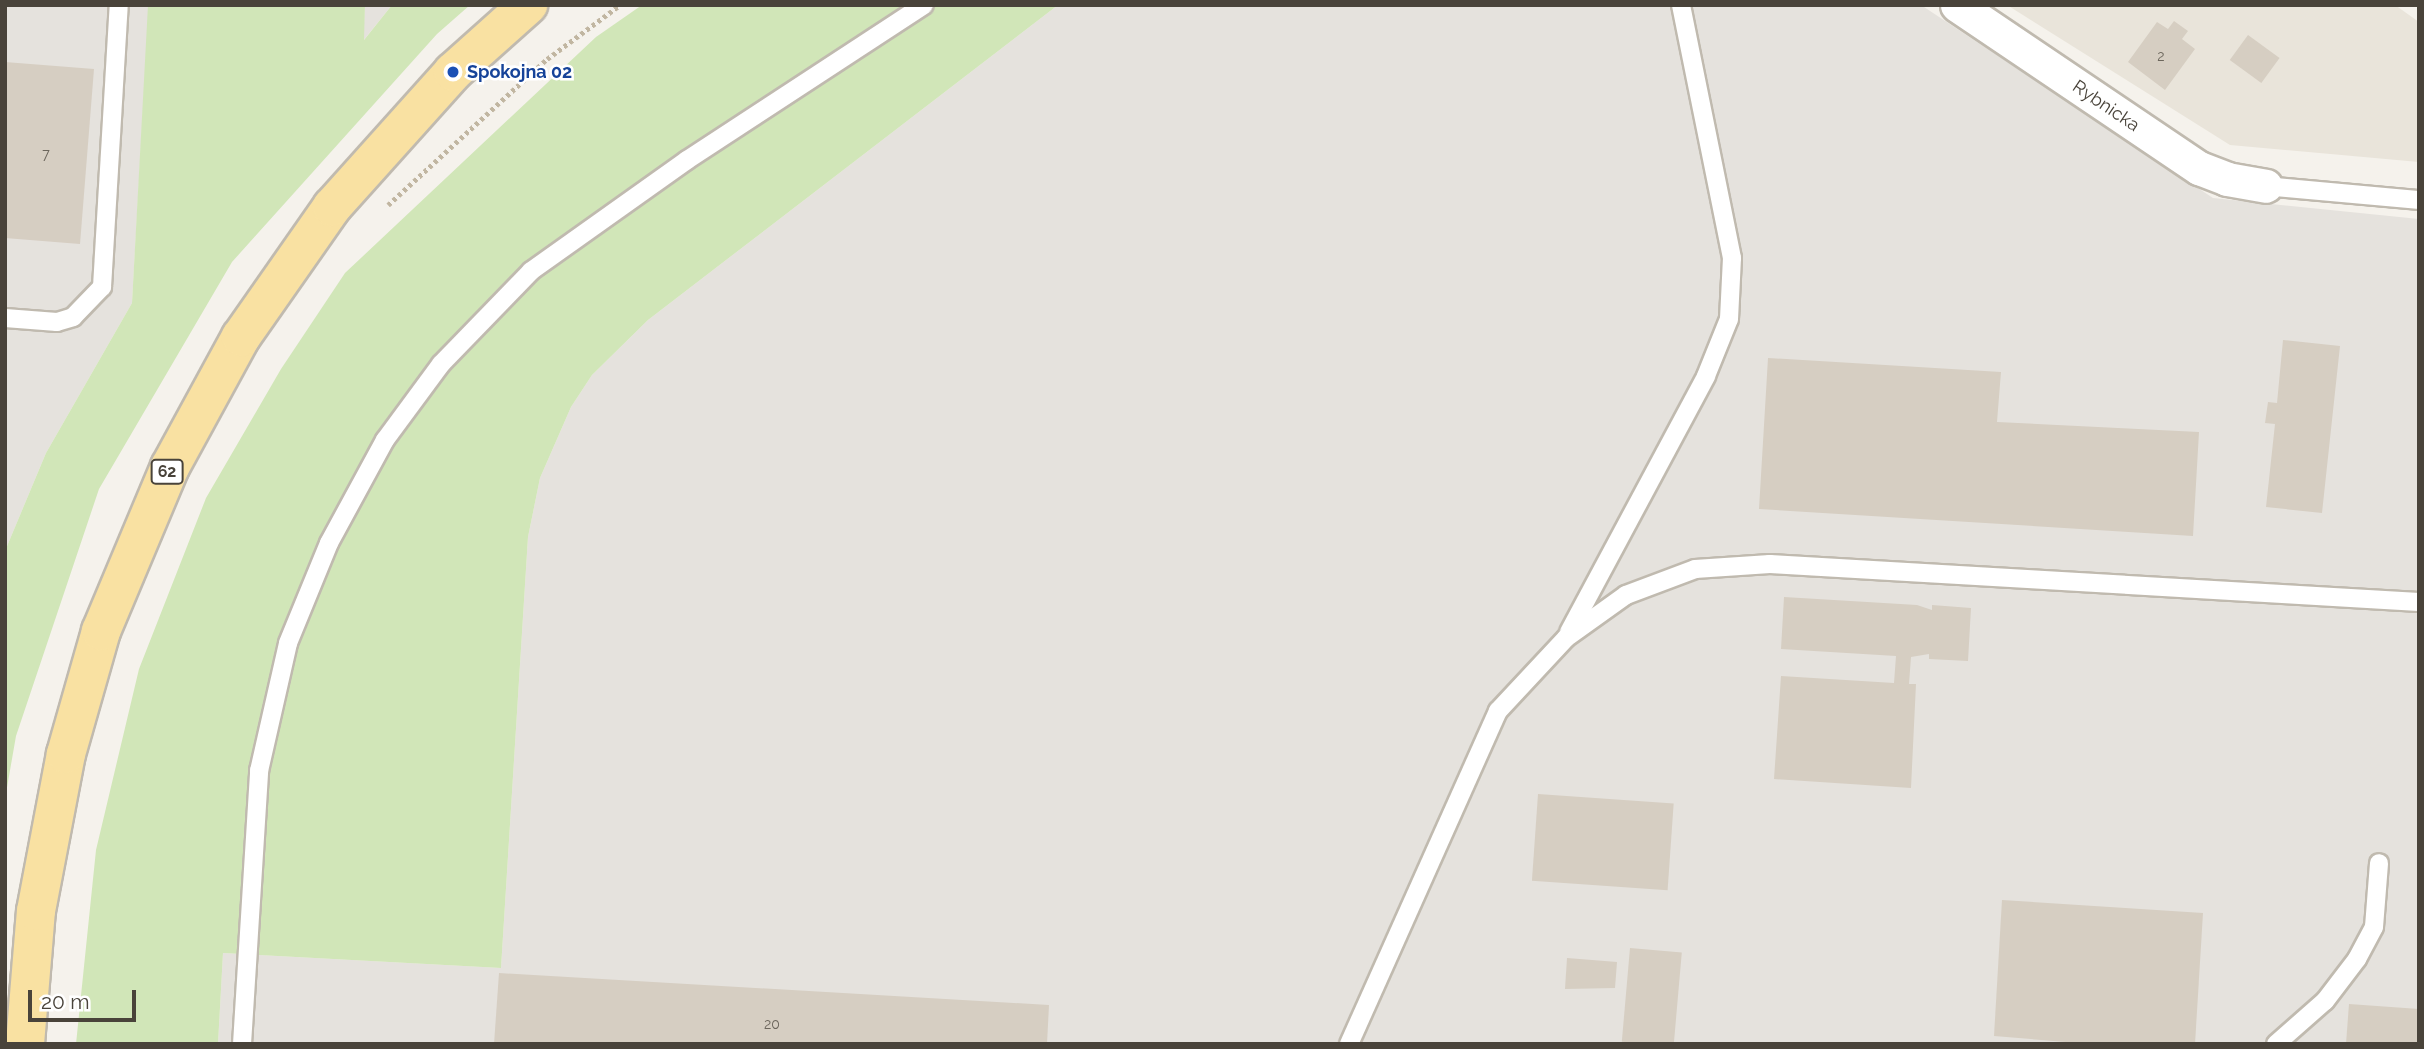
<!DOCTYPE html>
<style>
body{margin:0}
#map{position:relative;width:2424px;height:1049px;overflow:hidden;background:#f5f2ec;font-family:Raleway,sans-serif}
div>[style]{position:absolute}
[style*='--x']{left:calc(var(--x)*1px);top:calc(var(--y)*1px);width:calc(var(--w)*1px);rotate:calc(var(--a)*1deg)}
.residential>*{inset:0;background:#e9e4da}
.industrial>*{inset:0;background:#e5e2dd}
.green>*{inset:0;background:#d1e6b8}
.building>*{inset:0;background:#d6cec2;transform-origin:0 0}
.path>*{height:4.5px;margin-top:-2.25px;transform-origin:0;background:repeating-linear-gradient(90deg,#c1b6a1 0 3.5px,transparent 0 7px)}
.roads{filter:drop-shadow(2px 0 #c0baaf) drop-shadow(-2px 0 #c0baaf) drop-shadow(0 2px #c0baaf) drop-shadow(0 -2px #c0baaf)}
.lane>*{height:18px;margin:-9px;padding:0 9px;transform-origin:9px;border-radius:9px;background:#fff}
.street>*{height:33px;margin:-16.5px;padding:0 16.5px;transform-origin:16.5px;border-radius:16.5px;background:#fff}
.primary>*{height:38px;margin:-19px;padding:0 19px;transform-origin:19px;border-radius:19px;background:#f9e1a2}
.dots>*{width:19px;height:19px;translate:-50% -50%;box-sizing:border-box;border:4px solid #fff;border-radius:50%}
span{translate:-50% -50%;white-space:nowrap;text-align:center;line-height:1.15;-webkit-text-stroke:5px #fff;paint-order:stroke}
.number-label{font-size:14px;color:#6c665c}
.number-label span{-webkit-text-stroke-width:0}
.shield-label span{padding:2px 5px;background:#fff;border:2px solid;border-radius:5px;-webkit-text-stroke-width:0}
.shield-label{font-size:16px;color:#49433a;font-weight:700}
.transit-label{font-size:18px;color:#164399;font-weight:700}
.left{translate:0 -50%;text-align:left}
.street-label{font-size:18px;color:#49433a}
.frame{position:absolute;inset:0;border:7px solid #49433a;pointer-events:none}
.scale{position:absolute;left:28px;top:990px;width:108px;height:32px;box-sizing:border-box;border:4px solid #49433a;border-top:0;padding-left:9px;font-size:21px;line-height:24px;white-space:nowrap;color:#49433a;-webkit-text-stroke:5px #fff;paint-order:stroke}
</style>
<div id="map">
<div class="residential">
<i style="clip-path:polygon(2007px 5px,2395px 5px,2419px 22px,2419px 162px,2230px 145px)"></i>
</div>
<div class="industrial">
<i style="clip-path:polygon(5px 5px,149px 5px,132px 303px,46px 453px,5px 551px)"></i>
<i style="clip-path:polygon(365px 5px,392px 5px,363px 41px)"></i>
<i style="clip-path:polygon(1058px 5px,1921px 5px,2213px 198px,2419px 219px,2419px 1044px,218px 1044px,223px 953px,501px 968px,528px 537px,540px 478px,571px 407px,592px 375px,648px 320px)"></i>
</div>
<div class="green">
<i style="clip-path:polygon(148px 5px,365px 5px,364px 40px,392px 5px,470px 5px,437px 34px,232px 262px,99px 489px,16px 736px,5px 799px,5px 551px,46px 453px,132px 303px)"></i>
<i style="clip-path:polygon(642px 5px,1058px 5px,648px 320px,592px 375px,571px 407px,540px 478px,528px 537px,501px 968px,223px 953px,218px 1044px,76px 1044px,96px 850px,139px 669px,206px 498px,281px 369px,345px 273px,596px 37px)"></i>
</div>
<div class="building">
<i style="clip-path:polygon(2174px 21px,2188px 31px,2182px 39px,2195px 49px,2165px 90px,2128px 62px,2157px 22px,2168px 29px)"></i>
<i style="left:2248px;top:35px;width:39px;height:31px;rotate:36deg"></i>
<i style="clip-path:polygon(5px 62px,94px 69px,80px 244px,5px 238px)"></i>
<i style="clip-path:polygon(2283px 340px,2340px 346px,2322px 513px,2266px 507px,2275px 424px,2265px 423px,2268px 402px,2277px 403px)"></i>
<i style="clip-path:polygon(1768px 358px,2001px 372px,1997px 422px,2199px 432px,2193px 536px,1759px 509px)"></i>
<i style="clip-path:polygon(1784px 597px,1917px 605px,1932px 610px,1932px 605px,1971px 608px,1968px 661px,1929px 659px,1929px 654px,1911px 657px,1909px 684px,1916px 684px,1911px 788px,1774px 779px,1781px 676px,1894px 683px,1896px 656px,1781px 649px)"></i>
<i style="left:1538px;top:794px;width:136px;height:87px;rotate:4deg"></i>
<i style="clip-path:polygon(2002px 900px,2203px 913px,2195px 1044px,2090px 1044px,1994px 1036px)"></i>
<i style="left:1630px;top:948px;width:52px;height:94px;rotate:5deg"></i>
<i style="clip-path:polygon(1567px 958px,1617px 962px,1615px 988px,1565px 989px)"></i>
<i style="clip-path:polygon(499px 973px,1049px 1005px,1047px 1044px,494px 1044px)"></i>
<i style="clip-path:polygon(2349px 1004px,2419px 1009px,2419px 1044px,2346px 1044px)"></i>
</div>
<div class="path">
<i style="--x:388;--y:205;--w:216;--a:-42.6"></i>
<i style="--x:547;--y:59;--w:91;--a:-36.5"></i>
</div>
<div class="roads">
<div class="lane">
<i style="--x:2265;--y:186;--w:155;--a:5.2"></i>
<i style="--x:5;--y:318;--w:52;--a:4.4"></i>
<i style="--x:57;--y:322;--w:17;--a:-17"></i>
<i style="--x:73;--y:317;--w:42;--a:-46"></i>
<i style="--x:102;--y:287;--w:283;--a:-86.6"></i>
<i style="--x:1569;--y:632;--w:290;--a:-61.8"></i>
<i style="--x:1706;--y:376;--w:61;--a:-68"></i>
<i style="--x:1729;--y:319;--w:61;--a:-87.2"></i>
<i style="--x:1732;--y:258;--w:258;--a:-101.4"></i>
<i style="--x:242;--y:1044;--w:274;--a:-86.4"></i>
<i style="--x:259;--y:771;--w:131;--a:-77.2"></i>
<i style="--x:288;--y:643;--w:108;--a:-67.7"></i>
<i style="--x:329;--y:543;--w:117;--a:-61.5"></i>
<i style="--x:385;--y:440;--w:94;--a:-53.6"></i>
<i style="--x:441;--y:364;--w:129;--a:-45.9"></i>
<i style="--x:531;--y:271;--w:191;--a:-35.4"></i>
<i style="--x:687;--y:160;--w:283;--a:-33.2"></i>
<i style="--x:1349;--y:1044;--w:365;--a:-65.9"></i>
<i style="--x:1498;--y:711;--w:100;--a:-47"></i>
<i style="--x:1566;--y:638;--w:74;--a:-35.6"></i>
<i style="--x:1626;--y:595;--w:74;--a:-20.6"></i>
<i style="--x:1695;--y:569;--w:75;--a:-3.8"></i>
<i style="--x:1770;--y:564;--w:650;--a:3.35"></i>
<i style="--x:2276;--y:1044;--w:65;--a:-41.3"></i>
<i style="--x:2325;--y:1001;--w:53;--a:-52.7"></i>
<i style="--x:2357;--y:959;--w:36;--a:-62"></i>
<i style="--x:2374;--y:927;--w:64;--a:-85.5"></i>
</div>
<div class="street">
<i style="--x:1957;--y:5;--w:292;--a:34"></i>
<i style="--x:2199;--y:168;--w:30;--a:21"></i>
<i style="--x:2227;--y:179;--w:39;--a:10"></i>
</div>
<div class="primary">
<i style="--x:25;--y:1044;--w:133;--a:-85.3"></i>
<i style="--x:36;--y:911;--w:160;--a:-79.2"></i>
<i style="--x:66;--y:754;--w:128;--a:-74.1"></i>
<i style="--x:101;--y:631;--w:178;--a:-67.2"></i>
<i style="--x:170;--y:467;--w:148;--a:-61.4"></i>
<i style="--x:241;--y:337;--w:159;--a:-55"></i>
<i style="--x:332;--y:207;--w:181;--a:-48.1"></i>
<i style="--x:453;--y:72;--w:101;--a:-41.8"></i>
</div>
</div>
<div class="dots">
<i style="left:453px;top:72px;background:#1a4fb4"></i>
</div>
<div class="number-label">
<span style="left:2161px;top:56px">2</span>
<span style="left:46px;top:154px">7</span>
<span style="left:772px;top:1024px">20</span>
</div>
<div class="shield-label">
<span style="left:167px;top:472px">62</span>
</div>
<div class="transit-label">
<span class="left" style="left:467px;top:72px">Spokojna 02</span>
</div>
<div class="street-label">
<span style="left:2106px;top:106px;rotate:34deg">Rybnicka</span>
</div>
<div class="frame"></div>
<div class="scale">20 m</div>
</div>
